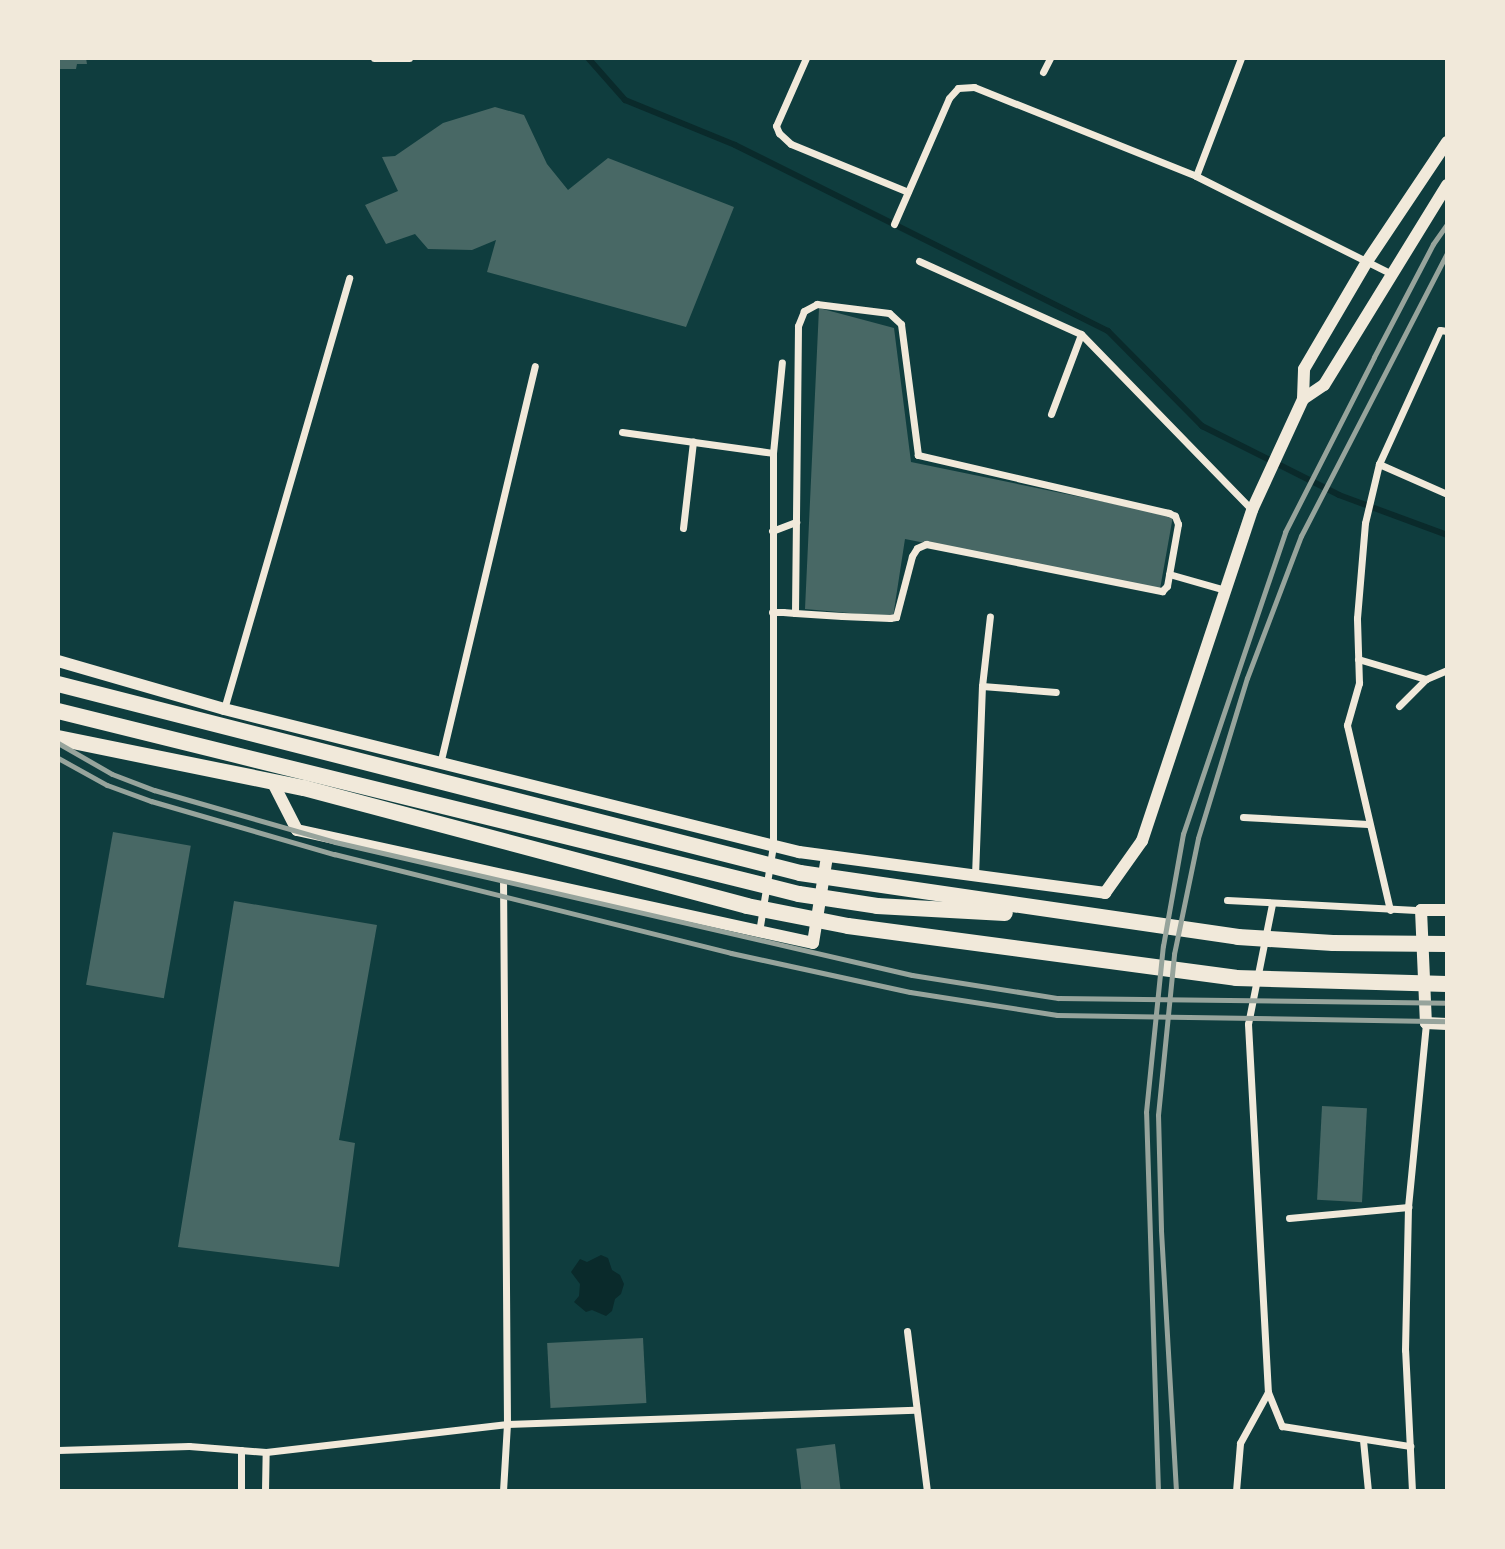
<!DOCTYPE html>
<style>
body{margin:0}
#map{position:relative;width:1505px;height:1549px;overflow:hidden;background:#0f3d3e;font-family:"Exo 2",sans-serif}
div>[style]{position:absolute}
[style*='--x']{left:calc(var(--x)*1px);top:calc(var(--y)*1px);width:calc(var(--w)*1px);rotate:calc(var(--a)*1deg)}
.water>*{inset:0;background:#0a2a2b}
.stream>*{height:6px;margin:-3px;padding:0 3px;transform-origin:3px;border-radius:3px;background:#0a2a2b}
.building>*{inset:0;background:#486865;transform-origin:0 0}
.minor>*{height:7px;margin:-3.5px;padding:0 3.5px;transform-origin:3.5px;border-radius:3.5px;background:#f1e9da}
.tertiary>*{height:12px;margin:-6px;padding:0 6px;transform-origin:6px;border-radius:6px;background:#f1e9da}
.primary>*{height:16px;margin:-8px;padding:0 8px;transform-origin:8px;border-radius:8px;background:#f1e9da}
.rail>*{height:5px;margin:-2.5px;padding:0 2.5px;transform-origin:2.5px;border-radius:2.5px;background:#97a49c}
span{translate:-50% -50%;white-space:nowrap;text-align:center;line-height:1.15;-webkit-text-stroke:7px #f1e9da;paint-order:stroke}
.frame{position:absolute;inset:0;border:60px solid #f1e9da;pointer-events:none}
</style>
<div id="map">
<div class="water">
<i style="clip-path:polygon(601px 1255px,608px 1258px,612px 1270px,620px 1275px,624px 1284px,621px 1294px,615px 1299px,612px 1311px,606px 1316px,592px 1310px,586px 1312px,574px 1302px,579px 1296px,580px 1284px,571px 1272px,580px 1259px,587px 1262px)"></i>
</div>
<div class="stream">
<i style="--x:588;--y:58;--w:56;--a:48.6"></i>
<i style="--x:625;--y:100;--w:119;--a:22.2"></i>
<i style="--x:735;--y:145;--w:417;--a:26.5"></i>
<i style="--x:1108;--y:331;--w:134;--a:45.3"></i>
<i style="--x:1202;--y:426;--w:153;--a:26.7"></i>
<i style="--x:1339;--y:495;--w:115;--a:20.3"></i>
</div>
<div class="building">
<i style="clip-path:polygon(58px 58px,86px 58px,87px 64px,77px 64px,76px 69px,58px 69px)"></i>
<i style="clip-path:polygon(495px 107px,524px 115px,547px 164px,568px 190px,608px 158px,734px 207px,686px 327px,487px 272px,496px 240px,472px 250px,428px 249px,415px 234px,386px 244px,365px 205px,398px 191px,382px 157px,395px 156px,443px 123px)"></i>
<i style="clip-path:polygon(819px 308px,894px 328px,911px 462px,1173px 516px,1160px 589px,905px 539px,893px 617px,805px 609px)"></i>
<i style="left:113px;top:832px;width:79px;height:155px;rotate:10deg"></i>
<i style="clip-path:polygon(234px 901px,377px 925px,339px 1140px,355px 1143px,339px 1267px,178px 1247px)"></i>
<i style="left:1322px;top:1106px;width:45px;height:94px;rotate:3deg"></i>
<i style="left:643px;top:1338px;width:65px;height:96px;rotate:87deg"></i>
<i style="left:835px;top:1444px;width:47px;height:39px;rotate:83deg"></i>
</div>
<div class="minor">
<i style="--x:374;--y:58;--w:35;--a:0"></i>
<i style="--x:806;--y:58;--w:74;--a:113.8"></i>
<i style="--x:776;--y:126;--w:8;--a:67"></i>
<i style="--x:779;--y:133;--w:16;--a:43"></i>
<i style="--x:791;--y:144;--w:126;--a:22.3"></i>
<i style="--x:1043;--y:72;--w:16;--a:-63"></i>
<i style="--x:1196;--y:176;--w:126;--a:-69.1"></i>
<i style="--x:894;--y:224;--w:137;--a:-66.4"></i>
<i style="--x:949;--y:98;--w:13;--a:-48"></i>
<i style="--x:958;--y:88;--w:16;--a:-4"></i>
<i style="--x:974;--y:87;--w:239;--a:21.8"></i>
<i style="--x:1196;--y:176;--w:217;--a:26.6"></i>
<i style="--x:919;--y:261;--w:178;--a:24.3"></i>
<i style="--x:1081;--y:334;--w:245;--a:45.8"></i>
<i style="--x:1051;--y:414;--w:85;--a:-69.4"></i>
<i style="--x:622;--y:432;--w:152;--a:7.9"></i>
<i style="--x:1379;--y:464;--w:74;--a:23.8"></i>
<i style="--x:683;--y:528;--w:87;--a:-83.4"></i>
<i style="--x:772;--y:531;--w:26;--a:-21"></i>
<i style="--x:1169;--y:574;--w:58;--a:15.9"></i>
<i style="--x:772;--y:612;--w:11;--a:0"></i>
<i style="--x:783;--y:612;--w:12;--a:5"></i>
<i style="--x:795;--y:613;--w:47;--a:3.7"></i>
<i style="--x:842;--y:616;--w:48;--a:2.4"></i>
<i style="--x:890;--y:618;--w:6;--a:-9"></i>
<i style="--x:896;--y:617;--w:63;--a:-75.3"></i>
<i style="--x:912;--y:556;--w:9;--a:-58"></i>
<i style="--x:917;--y:548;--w:10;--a:-24"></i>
<i style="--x:926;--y:544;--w:241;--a:11.3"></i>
<i style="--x:1162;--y:591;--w:7;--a:-45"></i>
<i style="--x:1167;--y:586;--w:63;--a:-79.9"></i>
<i style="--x:1178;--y:524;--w:9;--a:-111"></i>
<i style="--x:1175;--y:516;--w:7;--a:-153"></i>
<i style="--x:1169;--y:513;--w:258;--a:-167"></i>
<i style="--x:918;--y:455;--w:132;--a:-97.4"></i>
<i style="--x:901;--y:324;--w:16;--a:-137"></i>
<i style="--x:889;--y:313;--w:73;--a:-172.9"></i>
<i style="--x:817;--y:304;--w:15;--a:152"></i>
<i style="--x:804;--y:311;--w:16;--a:112"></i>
<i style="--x:798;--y:326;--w:287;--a:90.6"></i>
<i style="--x:1358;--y:659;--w:71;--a:16.4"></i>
<i style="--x:982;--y:686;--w:74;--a:4.6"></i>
<i style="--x:1399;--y:706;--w:38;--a:-45"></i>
<i style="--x:1426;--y:679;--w:23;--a:-23"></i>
<i style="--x:224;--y:709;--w:449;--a:-73.8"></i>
<i style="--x:440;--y:764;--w:409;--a:-76.6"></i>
<i style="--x:1243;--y:817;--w:125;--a:3.2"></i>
<i style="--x:975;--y:876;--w:190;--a:-87.9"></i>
<i style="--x:982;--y:686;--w:70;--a:-83.5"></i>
<i style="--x:1227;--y:900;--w:194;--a:3"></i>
<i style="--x:1272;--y:904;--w:122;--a:101.3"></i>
<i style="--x:1248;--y:1024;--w:369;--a:86.9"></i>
<i style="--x:1268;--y:1392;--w:37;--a:68"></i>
<i style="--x:1282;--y:1426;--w:130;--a:8.9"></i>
<i style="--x:1390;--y:910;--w:190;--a:-103.1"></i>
<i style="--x:1347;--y:725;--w:44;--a:-74.1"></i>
<i style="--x:1359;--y:683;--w:65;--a:-91.8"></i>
<i style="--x:1357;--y:618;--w:95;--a:-85.2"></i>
<i style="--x:1365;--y:523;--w:61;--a:-76.7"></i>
<i style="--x:1379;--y:464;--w:147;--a:-65.5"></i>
<i style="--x:1440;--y:330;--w:7;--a:8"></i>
<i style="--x:759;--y:932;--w:87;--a:-80.8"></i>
<i style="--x:773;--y:846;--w:393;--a:-90"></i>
<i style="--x:773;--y:453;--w:91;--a:-84.4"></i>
<i style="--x:1289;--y:1218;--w:120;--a:-5.3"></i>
<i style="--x:907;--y:1331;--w:161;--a:82.9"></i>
<i style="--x:1363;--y:1440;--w:51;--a:84.4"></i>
<i style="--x:58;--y:1450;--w:131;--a:-1.7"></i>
<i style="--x:189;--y:1446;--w:77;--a:4.5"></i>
<i style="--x:266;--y:1452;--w:243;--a:-6.6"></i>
<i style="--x:507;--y:1424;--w:408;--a:-2"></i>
<i style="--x:241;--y:1491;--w:41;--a:-90"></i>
<i style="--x:265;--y:1491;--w:39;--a:-89"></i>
<i style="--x:503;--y:1491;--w:67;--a:-86.6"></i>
<i style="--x:507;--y:1424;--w:549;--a:-90.42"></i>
<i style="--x:1236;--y:1491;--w:48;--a:-85.2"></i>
<i style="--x:1240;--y:1443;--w:58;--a:-61.2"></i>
<i style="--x:1412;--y:1491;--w:141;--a:-92.8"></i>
<i style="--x:1405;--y:1350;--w:143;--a:-88.8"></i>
<i style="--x:1408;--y:1207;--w:185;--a:-84.4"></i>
</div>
<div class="tertiary">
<i style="--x:1303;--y:399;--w:25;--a:-34"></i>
<i style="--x:1324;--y:385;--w:235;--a:-58.4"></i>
<i style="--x:58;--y:661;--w:173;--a:16.1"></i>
<i style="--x:224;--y:709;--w:593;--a:13.97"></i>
<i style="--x:799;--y:852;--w:309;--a:7.6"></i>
<i style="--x:1105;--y:893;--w:64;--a:-54.6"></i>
<i style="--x:1142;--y:841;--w:349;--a:-71.6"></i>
<i style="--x:1252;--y:510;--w:122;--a:-65.3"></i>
<i style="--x:1303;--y:399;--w:30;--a:-88"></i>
<i style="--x:1304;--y:369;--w:126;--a:-59.6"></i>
<i style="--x:1368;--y:260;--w:142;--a:-56.2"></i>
<i style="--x:272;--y:781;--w:55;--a:63"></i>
<i style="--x:297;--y:830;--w:528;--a:12.35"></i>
<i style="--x:813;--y:943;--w:87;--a:-80.8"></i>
<i style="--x:1447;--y:910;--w:26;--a:180"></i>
<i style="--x:1421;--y:910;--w:113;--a:87.5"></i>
<i style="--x:1426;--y:1023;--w:21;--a:3"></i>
</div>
<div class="primary">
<i style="--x:58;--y:684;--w:766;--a:14.29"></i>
<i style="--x:800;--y:873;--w:443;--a:8.3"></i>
<i style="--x:1238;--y:937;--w:95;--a:3.6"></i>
<i style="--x:1333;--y:943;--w:114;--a:0.5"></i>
<i style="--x:58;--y:711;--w:763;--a:13.87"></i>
<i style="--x:799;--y:894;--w:79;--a:8.7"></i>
<i style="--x:877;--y:906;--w:128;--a:3.1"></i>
<i style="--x:58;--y:738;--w:251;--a:11.5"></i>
<i style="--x:304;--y:788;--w:458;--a:14.9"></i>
<i style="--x:747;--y:906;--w:103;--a:11.2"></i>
<i style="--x:848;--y:926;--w:391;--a:7.6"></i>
<i style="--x:1236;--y:978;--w:211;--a:1.6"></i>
</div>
<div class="rail">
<i style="--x:58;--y:743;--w:62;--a:29.9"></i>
<i style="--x:112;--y:774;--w:45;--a:20.9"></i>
<i style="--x:154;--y:790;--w:188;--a:16"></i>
<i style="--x:335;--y:842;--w:592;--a:12.98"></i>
<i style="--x:912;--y:975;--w:148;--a:9"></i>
<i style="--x:1058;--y:998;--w:389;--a:0.7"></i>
<i style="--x:58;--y:758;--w:56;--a:28.9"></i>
<i style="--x:107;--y:785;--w:47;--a:20"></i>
<i style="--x:151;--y:801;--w:191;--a:16.2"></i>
<i style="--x:334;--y:854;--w:409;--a:14"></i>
<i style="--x:731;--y:953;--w:183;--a:12.3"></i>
<i style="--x:910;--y:992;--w:149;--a:8.9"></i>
<i style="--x:1057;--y:1015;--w:390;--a:0.9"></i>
<i style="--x:1158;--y:1491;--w:379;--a:-91.8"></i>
<i style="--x:1146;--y:1112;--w:167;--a:-84.2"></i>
<i style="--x:1163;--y:946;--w:114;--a:-79.9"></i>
<i style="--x:1183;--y:834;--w:319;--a:-71.3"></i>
<i style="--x:1285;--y:532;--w:196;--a:-63"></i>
<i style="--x:1374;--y:357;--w:127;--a:-62.4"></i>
<i style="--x:1433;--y:244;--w:24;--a:-55"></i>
<i style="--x:1176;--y:1491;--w:262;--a:-93.3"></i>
<i style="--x:1161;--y:1229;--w:114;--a:-91.5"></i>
<i style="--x:1158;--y:1115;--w:162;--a:-84.3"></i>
<i style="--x:1174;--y:954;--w:118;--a:-78.3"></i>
<i style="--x:1198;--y:838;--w:167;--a:-73"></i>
<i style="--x:1247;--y:678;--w:152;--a:-69.2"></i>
<i style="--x:1301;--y:536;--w:318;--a:-62.7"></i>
</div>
<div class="frame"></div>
</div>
